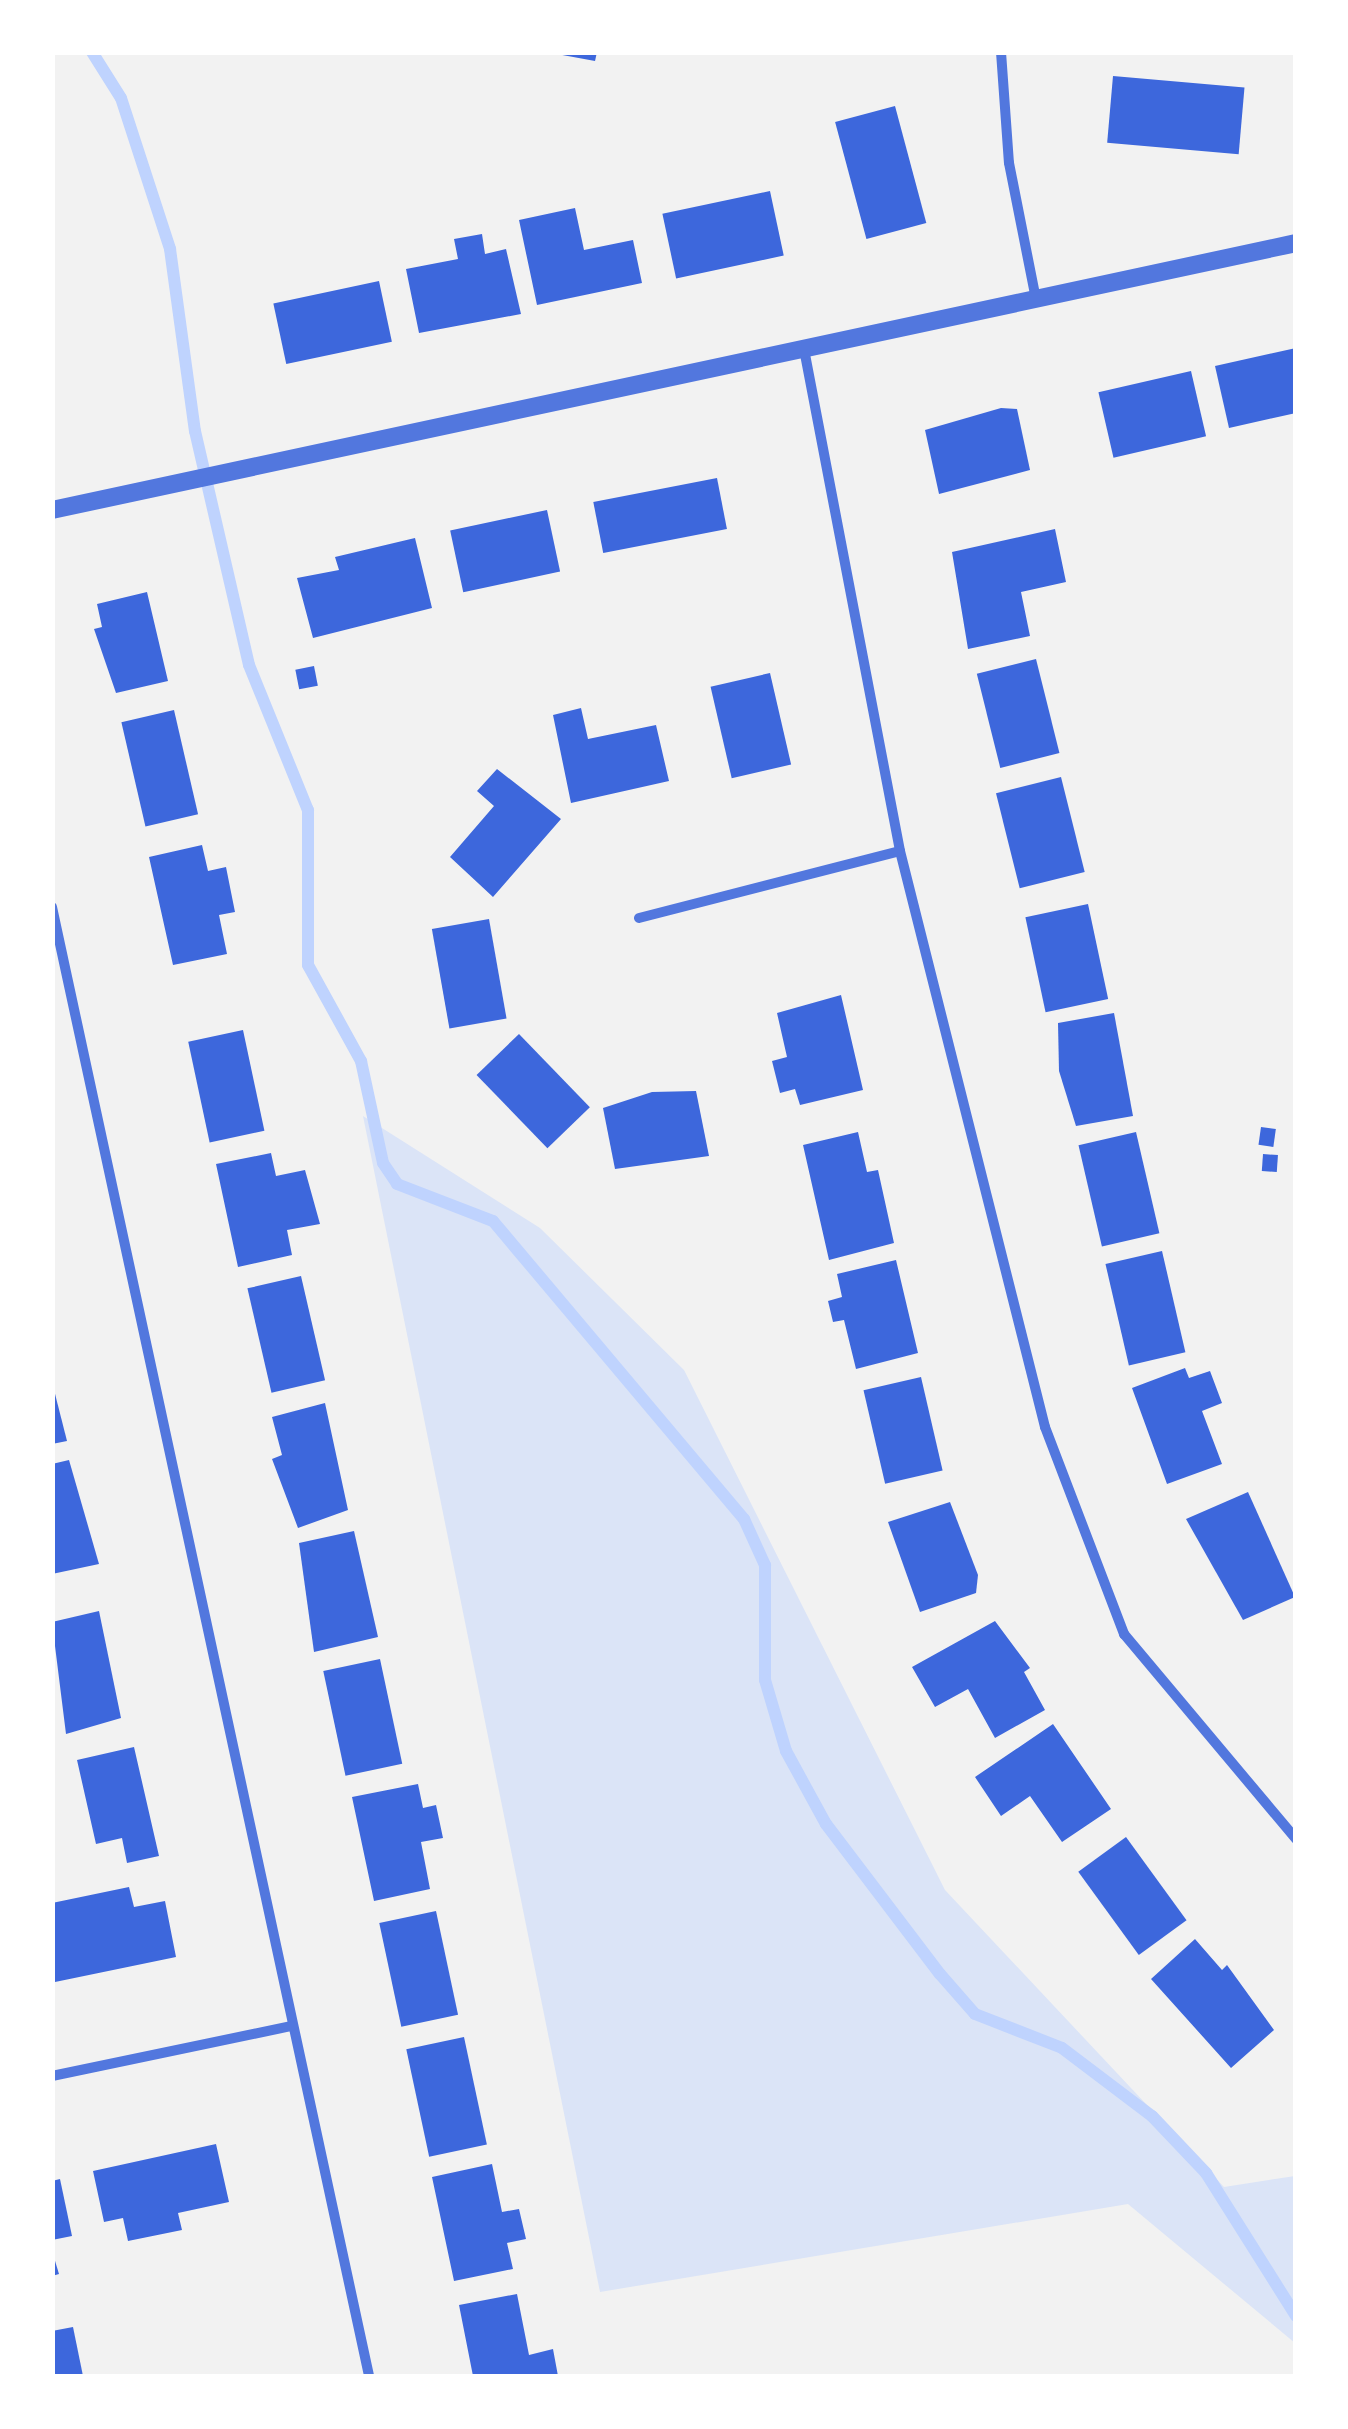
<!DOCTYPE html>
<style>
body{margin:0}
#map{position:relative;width:1348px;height:2429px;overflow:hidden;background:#f2f2f2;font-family:"Golos Text",sans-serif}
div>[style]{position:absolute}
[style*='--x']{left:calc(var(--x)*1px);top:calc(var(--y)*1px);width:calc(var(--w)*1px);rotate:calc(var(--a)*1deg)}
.green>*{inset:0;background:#dbe4f7}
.stream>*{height:12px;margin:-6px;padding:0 6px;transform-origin:6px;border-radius:6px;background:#bfd3fe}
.building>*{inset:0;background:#3d67dc;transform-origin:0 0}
.minor>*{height:10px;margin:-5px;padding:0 5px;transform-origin:5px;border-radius:5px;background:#5277de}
.tertiary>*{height:18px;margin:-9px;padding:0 9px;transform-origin:9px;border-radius:9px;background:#5277de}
span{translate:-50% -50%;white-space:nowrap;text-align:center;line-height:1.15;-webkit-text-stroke:8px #fff;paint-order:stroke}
.frame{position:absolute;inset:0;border:55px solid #fff;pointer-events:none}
</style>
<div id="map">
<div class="green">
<i style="clip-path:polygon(363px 1116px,540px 1228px,684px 1370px,945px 1890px,1224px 2187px,1295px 2176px,1295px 2343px,1128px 2204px,600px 2292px)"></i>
</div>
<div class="stream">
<i style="--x:92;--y:52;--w:54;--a:57.8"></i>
<i style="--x:121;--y:98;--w:159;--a:72"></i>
<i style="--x:170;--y:249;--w:184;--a:82.2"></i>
<i style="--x:195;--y:431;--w:240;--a:77"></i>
<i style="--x:249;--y:665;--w:157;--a:67.9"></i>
<i style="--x:308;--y:810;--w:155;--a:90"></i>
<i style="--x:308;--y:965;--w:110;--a:61.1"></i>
<i style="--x:361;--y:1061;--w:104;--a:77.8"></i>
<i style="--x:383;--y:1163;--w:25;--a:56"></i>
<i style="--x:397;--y:1184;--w:103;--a:21.1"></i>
<i style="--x:493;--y:1221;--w:390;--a:49.9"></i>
<i style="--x:744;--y:1519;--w:51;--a:65.5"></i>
<i style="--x:765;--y:1565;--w:115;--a:90"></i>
<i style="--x:765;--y:1680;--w:74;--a:73.5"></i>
<i style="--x:786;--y:1751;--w:83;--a:61.3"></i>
<i style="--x:826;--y:1824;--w:188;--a:52.8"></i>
<i style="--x:940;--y:1974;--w:53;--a:48.8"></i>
<i style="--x:975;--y:2014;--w:93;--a:21.3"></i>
<i style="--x:1062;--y:2048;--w:113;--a:37.1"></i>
<i style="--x:1152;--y:2116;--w:79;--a:46.5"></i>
<i style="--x:1206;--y:2173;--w:169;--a:57.8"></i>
</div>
<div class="building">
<i style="clip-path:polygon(546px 52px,597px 52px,595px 61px)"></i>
<i style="left:1113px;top:76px;width:132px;height:67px;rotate:5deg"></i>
<i style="left:895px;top:106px;width:121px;height:62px;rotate:75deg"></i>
<i style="left:770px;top:191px;width:66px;height:110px;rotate:78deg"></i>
<i style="clip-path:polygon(575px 208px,584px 250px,633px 240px,642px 283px,537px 305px,519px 220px)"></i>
<i style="clip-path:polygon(482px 234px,485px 254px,506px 249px,521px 314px,419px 333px,406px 269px,458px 259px,454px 239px)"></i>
<i style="left:379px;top:281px;width:62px;height:108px;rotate:78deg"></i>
<i style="clip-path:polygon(1296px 348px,1296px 413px,1229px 428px,1215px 366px)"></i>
<i style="left:1191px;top:371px;width:67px;height:95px;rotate:77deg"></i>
<i style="clip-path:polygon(1001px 408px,1017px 409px,1030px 470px,939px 494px,925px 430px)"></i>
<i style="left:717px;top:478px;width:52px;height:126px;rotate:79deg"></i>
<i style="left:547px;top:510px;width:63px;height:99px;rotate:78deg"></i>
<i style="clip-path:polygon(1055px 529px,1066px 582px,1021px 592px,1030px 636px,968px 649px,952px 552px)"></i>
<i style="clip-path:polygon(415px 538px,432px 608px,313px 638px,297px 578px,339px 570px,335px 557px)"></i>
<i style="clip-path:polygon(147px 592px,168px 681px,116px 693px,94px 629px,102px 627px,97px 604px)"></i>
<i style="left:1036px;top:659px;width:97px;height:61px;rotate:76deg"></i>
<i style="left:314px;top:666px;width:20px;height:19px;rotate:79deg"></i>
<i style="left:770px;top:673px;width:94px;height:61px;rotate:77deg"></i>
<i style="clip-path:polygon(581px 708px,588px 739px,656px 725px,669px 781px,571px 803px,553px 715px)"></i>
<i style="left:174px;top:710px;width:107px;height:54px;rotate:77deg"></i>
<i style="clip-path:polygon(497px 769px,561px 819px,493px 897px,450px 857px,494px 806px,477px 791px)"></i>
<i style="left:1061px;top:777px;width:98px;height:67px;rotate:76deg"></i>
<i style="clip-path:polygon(202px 845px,208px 871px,226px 867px,235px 912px,219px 915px,227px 954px,173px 965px,149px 857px)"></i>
<i style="left:1088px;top:904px;width:97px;height:64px;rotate:78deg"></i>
<i style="left:489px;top:919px;width:101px;height:58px;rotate:80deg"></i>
<i style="clip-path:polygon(841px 995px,863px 1090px,800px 1105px,795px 1089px,780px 1093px,772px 1061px,787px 1057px,777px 1013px)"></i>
<i style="clip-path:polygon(1114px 1013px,1133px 1116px,1076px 1126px,1059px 1071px,1058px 1023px)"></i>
<i style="left:243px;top:1030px;width:103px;height:56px;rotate:78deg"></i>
<i style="left:519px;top:1034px;width:102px;height:59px;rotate:46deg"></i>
<i style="clip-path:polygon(696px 1091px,709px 1156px,615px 1169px,603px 1108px,652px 1092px)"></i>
<i style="left:1261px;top:1127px;width:15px;height:18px;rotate:8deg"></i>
<i style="clip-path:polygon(858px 1132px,867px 1172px,878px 1170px,894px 1243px,829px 1260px,803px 1145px)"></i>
<i style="left:1136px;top:1132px;width:104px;height:59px;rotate:77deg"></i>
<i style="clip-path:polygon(271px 1153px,276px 1176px,305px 1170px,320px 1224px,287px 1230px,292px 1255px,238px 1267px,216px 1164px)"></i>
<i style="left:1263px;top:1154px;width:15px;height:17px;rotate:4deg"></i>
<i style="left:1162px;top:1251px;width:104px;height:58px;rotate:77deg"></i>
<i style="clip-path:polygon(896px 1260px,918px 1353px,856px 1369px,844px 1320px,833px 1322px,828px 1301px,842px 1297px,837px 1274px)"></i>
<i style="left:301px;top:1276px;width:107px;height:55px;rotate:77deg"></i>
<i style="clip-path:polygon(1185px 1368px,1189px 1378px,1210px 1371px,1222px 1403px,1202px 1411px,1222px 1464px,1167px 1484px,1132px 1388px)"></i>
<i style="left:921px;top:1377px;width:96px;height:59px;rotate:77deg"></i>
<i style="clip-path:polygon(52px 1382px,67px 1441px,52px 1444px)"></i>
<i style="clip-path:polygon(325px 1403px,348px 1510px,298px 1528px,272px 1459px,282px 1455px,272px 1417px)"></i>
<i style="clip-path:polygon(69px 1460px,99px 1564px,52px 1574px,52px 1464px)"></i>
<i style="clip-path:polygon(1248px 1492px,1295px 1597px,1243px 1620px,1186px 1519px)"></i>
<i style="clip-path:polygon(950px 1502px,978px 1575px,976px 1593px,920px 1612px,888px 1522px)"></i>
<i style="clip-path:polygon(354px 1531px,378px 1637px,314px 1652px,299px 1543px)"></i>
<i style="clip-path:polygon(99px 1611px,121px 1718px,66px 1734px,52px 1622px)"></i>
<i style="clip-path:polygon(995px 1621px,1030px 1668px,1024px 1672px,1045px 1710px,995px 1738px,968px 1689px,935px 1707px,912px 1667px)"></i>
<i style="left:380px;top:1659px;width:107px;height:58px;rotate:78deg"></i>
<i style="clip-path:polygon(1053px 1724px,1111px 1809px,1062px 1842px,1030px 1796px,1001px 1816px,975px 1777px)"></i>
<i style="clip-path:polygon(134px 1747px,159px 1856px,127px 1863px,122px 1838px,96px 1844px,77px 1760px)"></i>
<i style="clip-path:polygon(418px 1784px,423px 1808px,436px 1805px,443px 1838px,421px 1842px,430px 1889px,374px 1901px,352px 1797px)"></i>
<i style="left:1126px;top:1837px;width:103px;height:59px;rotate:54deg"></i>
<i style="clip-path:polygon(129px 1887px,134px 1907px,165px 1901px,176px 1957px,55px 1982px,52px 1903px)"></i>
<i style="left:436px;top:1911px;width:106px;height:58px;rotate:78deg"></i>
<i style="clip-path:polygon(1195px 1939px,1222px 1970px,1227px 1965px,1274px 2030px,1231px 2068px,1151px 1979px)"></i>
<i style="left:464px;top:2037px;width:110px;height:59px;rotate:78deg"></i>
<i style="clip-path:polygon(216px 2144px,229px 2202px,178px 2213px,182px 2230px,128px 2241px,123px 2218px,104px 2222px,93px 2171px)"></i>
<i style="clip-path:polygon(492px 2164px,502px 2212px,519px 2209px,526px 2239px,507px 2243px,513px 2269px,454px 2281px,432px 2177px)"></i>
<i style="clip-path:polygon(60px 2179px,72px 2236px,52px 2240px,52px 2181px)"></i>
<i style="clip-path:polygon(52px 2251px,59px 2274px,52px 2276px)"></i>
<i style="clip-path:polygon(517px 2294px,529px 2355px,553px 2349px,558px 2376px,473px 2376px,459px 2305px)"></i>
<i style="clip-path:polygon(73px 2327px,83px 2376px,52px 2376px,52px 2331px)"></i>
</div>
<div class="minor">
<i style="--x:1001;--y:52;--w:111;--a:85.9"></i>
<i style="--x:1009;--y:163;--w:139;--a:78.8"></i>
<i style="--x:804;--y:349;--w:511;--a:79.17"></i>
<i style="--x:900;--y:851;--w:594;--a:75.87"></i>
<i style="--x:1045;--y:1427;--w:222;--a:69.1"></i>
<i style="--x:1124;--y:1634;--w:268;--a:50"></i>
<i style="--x:52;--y:907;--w:1503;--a:77.82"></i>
<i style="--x:639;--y:918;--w:269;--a:-14.4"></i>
<i style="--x:52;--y:2076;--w:245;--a:-11.8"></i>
</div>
<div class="tertiary">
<i style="--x:52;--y:510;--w:1272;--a:-12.11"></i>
</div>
<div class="frame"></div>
</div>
